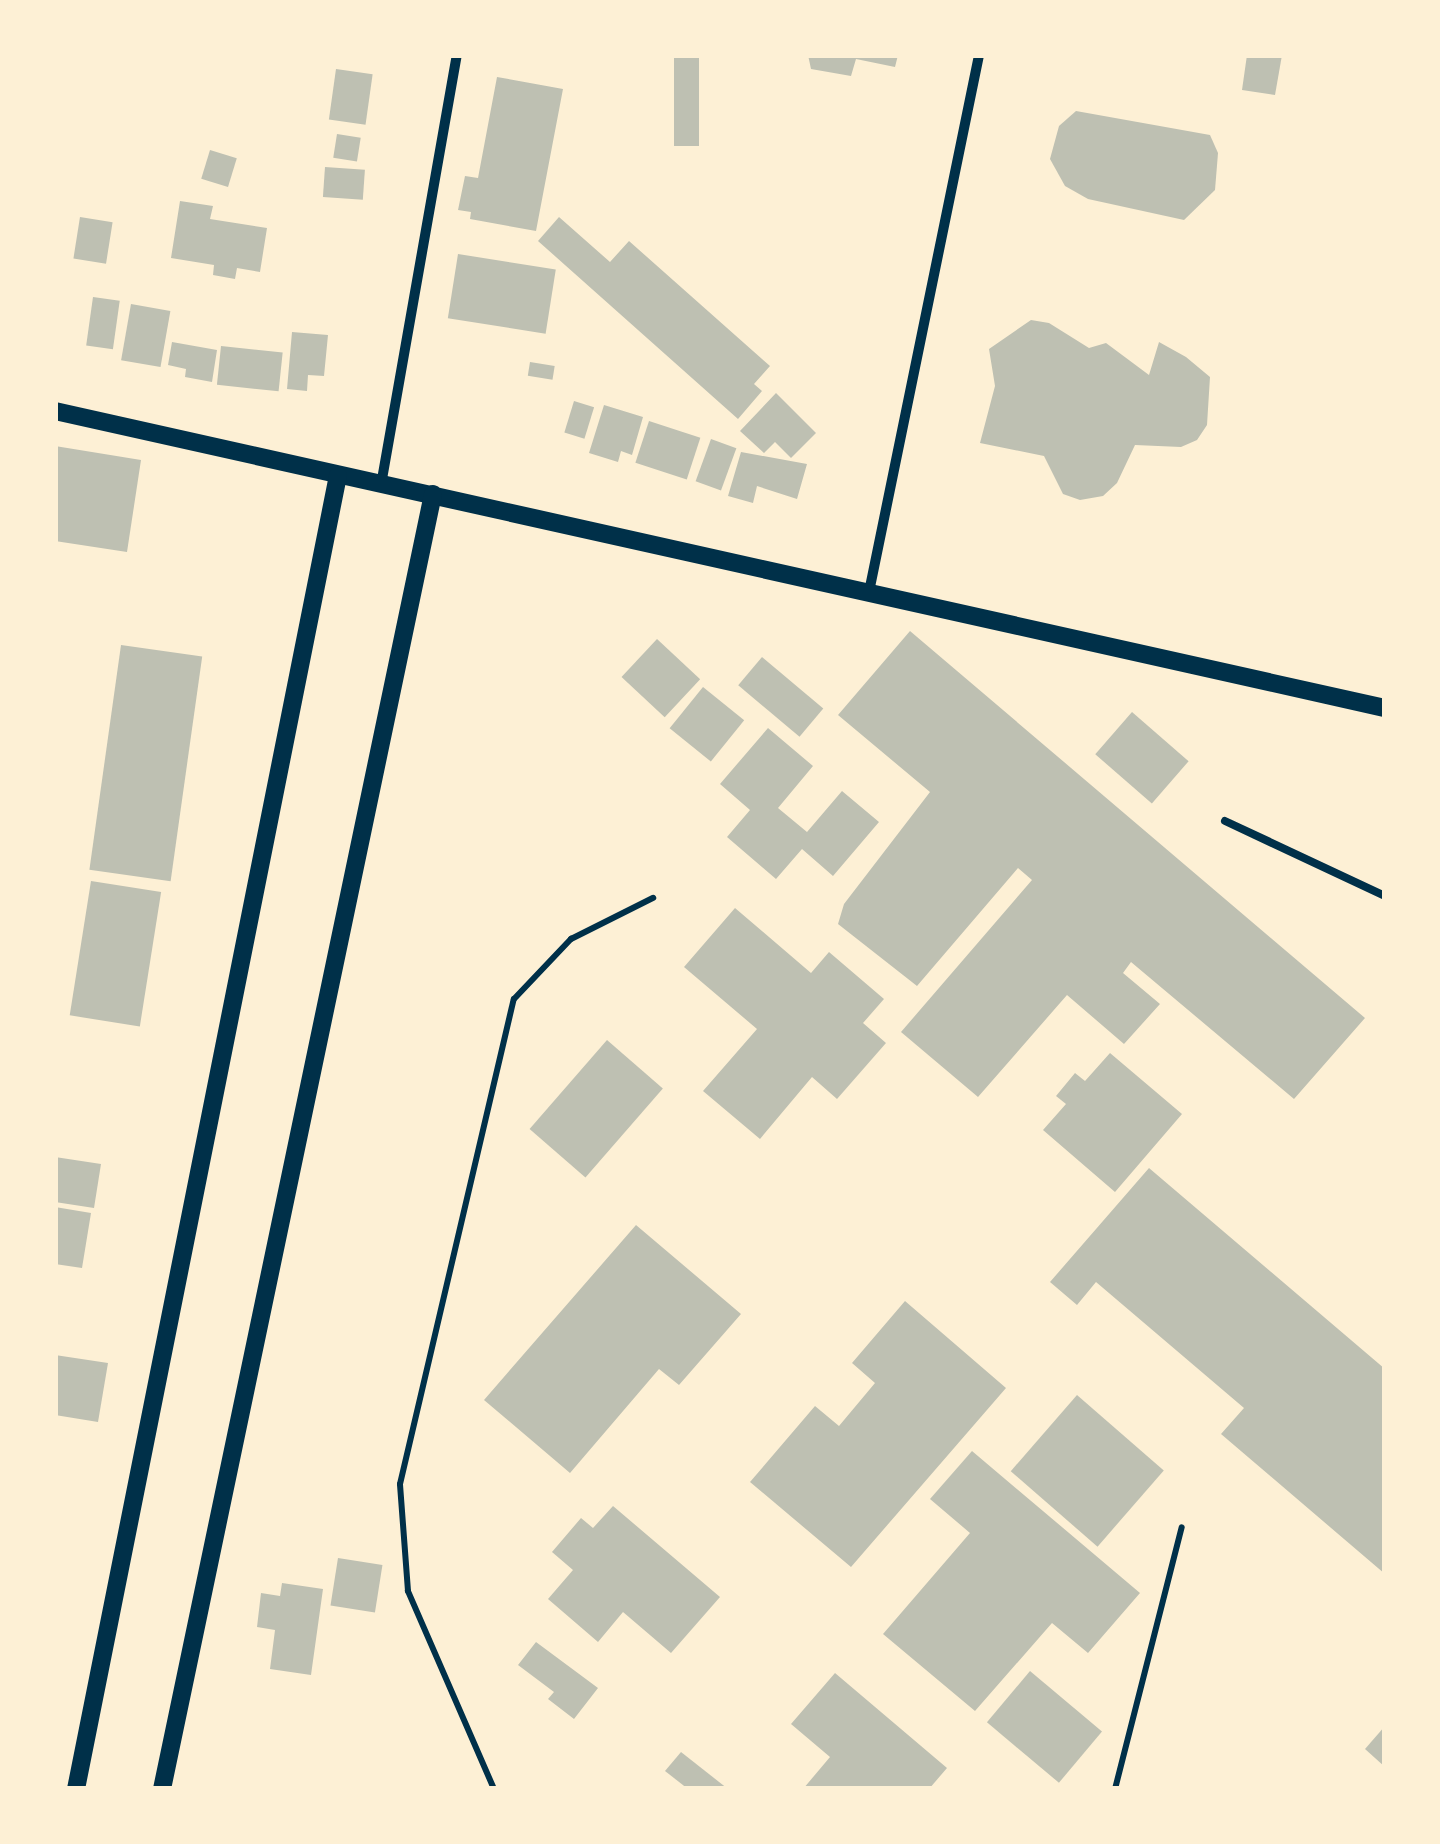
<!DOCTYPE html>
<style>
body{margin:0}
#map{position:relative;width:1440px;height:1844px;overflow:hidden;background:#fdf0d5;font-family:"Asap Condensed",sans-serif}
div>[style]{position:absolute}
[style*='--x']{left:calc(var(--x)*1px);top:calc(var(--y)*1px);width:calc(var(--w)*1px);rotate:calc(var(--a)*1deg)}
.building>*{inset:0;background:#bec0b2;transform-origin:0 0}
.path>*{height:6px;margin:-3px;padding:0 3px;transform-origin:3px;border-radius:3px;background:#003049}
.service>*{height:8px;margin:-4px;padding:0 4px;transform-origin:4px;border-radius:4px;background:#003049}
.minor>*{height:10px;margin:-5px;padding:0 5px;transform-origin:5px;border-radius:5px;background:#003049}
.tertiary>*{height:18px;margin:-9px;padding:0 9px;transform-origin:9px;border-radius:9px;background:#003049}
span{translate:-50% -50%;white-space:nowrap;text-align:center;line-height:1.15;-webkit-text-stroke:9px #fdf0d5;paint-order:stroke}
.frame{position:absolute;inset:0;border:58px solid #fdf0d5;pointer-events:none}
</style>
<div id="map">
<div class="building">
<i style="clip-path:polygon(808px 55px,898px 55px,895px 67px,856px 59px,851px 76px,811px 69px)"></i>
<i style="clip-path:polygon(1247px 55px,1282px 55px,1275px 95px,1242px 90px)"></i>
<i style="left:674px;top:58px;width:25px;height:88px"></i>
<i style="left:336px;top:69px;width:37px;height:51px;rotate:8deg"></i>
<i style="clip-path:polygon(497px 77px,563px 89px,536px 231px,470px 219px,471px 212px,458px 210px,465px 176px,478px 178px)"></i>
<i style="clip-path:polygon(1076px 111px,1210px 135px,1218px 153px,1215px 190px,1184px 220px,1088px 199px,1065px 186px,1050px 159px,1059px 126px)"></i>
<i style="left:337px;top:134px;width:24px;height:24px;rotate:9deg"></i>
<i style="left:210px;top:150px;width:28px;height:30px;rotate:17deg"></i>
<i style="left:325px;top:167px;width:40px;height:30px;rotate:4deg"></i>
<i style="clip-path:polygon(180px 201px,213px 206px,210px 219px,267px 228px,260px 272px,237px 268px,235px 279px,213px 275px,214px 265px,171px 258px)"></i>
<i style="left:80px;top:217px;width:33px;height:42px;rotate:9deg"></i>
<i style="clip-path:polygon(559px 217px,610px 262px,629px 241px,770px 366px,754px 384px,762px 391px,738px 419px,538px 241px)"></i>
<i style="left:458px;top:254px;width:99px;height:65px;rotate:9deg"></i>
<i style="left:93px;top:297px;width:27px;height:49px;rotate:8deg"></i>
<i style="left:131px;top:304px;width:40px;height:57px;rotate:10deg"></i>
<i style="clip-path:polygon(1031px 320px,1049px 323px,1089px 348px,1106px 343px,1149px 375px,1159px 342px,1186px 357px,1210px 377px,1207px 425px,1197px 440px,1181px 447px,1135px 445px,1117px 483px,1103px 496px,1080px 500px,1063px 494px,1044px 456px,980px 443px,995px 386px,989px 349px)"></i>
<i style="clip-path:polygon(292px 332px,328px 335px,324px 376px,308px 375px,307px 391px,287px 389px)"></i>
<i style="clip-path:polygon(172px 342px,217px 350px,212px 382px,185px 377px,186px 369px,168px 365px)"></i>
<i style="left:221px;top:346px;width:62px;height:39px;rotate:6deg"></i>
<i style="left:530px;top:362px;width:25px;height:14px;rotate:9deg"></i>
<i style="clip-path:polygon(776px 393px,816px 433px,791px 458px,775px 442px,764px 453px,740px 431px)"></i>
<i style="left:574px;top:401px;width:21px;height:33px;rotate:17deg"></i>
<i style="clip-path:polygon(604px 405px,643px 417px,632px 455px,621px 451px,618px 462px,589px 453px)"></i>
<i style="left:649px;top:421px;width:54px;height:44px;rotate:18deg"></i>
<i style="left:711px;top:439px;width:27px;height:45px;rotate:20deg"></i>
<i style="clip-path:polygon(55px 446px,141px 460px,127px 552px,55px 541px)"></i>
<i style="clip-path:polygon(741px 452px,807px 464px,797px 499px,757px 486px,753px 503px,728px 496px)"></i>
<i style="clip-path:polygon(910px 631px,1365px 1018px,1294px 1099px,1131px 962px,1123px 973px,1160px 1004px,1124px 1044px,1067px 995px,978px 1097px,901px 1032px,1032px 880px,1018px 868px,917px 986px,838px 924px,844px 904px,930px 792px,838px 715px)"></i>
<i style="left:657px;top:639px;width:59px;height:52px;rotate:43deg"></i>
<i style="left:121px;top:645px;width:82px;height:227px;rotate:8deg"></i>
<i style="left:762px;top:657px;width:80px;height:37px;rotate:40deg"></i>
<i style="left:703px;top:687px;width:53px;height:53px;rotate:39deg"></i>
<i style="left:1132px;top:712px;width:75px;height:56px;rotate:41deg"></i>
<i style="clip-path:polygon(768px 728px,813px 766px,778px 808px,807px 832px,842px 791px,879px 822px,833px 876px,802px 849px,776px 879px,727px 837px,750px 810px,720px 784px)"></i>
<i style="left:91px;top:881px;width:71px;height:136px;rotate:9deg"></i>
<i style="clip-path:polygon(735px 908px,811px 973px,829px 952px,884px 999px,863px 1023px,886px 1043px,837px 1099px,812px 1077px,760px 1139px,703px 1091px,757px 1029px,684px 967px)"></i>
<i style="left:607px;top:1040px;width:74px;height:118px;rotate:41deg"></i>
<i style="clip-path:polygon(1110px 1053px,1182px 1114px,1115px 1192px,1043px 1130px,1066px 1104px,1056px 1096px,1075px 1073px,1085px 1081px)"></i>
<i style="clip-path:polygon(55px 1157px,101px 1164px,94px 1208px,55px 1202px)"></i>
<i style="clip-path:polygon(1149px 1168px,1385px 1369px,1385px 1574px,1221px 1434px,1244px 1408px,1096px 1282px,1077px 1305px,1050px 1282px)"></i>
<i style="clip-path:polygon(55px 1207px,91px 1213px,82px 1268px,55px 1264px)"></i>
<i style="clip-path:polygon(636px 1225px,741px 1314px,679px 1385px,659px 1369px,570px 1473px,484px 1400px)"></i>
<i style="clip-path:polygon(905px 1301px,1006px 1388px,851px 1567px,750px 1482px,815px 1406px,839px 1426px,875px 1383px,852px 1363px)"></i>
<i style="clip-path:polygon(55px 1355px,108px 1363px,98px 1422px,55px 1415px)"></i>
<i style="left:1077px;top:1395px;width:115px;height:101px;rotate:41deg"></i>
<i style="clip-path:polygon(972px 1451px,1140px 1593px,1088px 1653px,1052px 1623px,975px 1711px,883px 1634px,970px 1533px,930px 1499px)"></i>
<i style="clip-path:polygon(613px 1506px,720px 1597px,671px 1653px,623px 1612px,598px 1642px,548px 1599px,573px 1570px,552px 1552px,581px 1518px,593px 1528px)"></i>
<i style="left:338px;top:1558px;width:45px;height:48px;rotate:9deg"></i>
<i style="clip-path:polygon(282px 1583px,323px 1589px,311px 1675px,270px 1669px,275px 1630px,257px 1627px,261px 1593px,280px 1596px)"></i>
<i style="clip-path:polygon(536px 1642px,598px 1688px,574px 1719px,548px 1699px,554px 1692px,518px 1665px)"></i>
<i style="left:1030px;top:1671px;width:94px;height:67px;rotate:40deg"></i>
<i style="clip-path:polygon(835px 1673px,947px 1768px,929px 1789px,803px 1789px,830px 1757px,791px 1724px)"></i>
<i style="clip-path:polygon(1385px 1726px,1385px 1767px,1365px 1749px)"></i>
<i style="clip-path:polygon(681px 1752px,728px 1789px,688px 1789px,665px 1771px)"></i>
</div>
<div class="path">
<i style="--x:494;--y:1789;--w:216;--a:-113.5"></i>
<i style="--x:408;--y:1591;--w:107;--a:-94.3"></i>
<i style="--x:400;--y:1484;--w:498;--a:-76.8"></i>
<i style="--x:514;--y:999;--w:83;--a:-46.5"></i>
<i style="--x:571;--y:939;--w:92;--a:-26.6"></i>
<i style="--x:1115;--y:1789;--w:270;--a:-75.7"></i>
</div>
<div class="service">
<i style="--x:1225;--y:821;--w:177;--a:25.1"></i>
</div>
<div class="minor">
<i style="--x:381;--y:485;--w:437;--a:-80"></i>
<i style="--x:869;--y:592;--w:548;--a:-78.42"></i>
</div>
<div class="tertiary">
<i style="--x:55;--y:411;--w:1363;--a:12.59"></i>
<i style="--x:76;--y:1789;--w:1339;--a:-78.72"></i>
<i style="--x:162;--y:1789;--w:1323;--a:-78.18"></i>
</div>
<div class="frame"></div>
</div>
